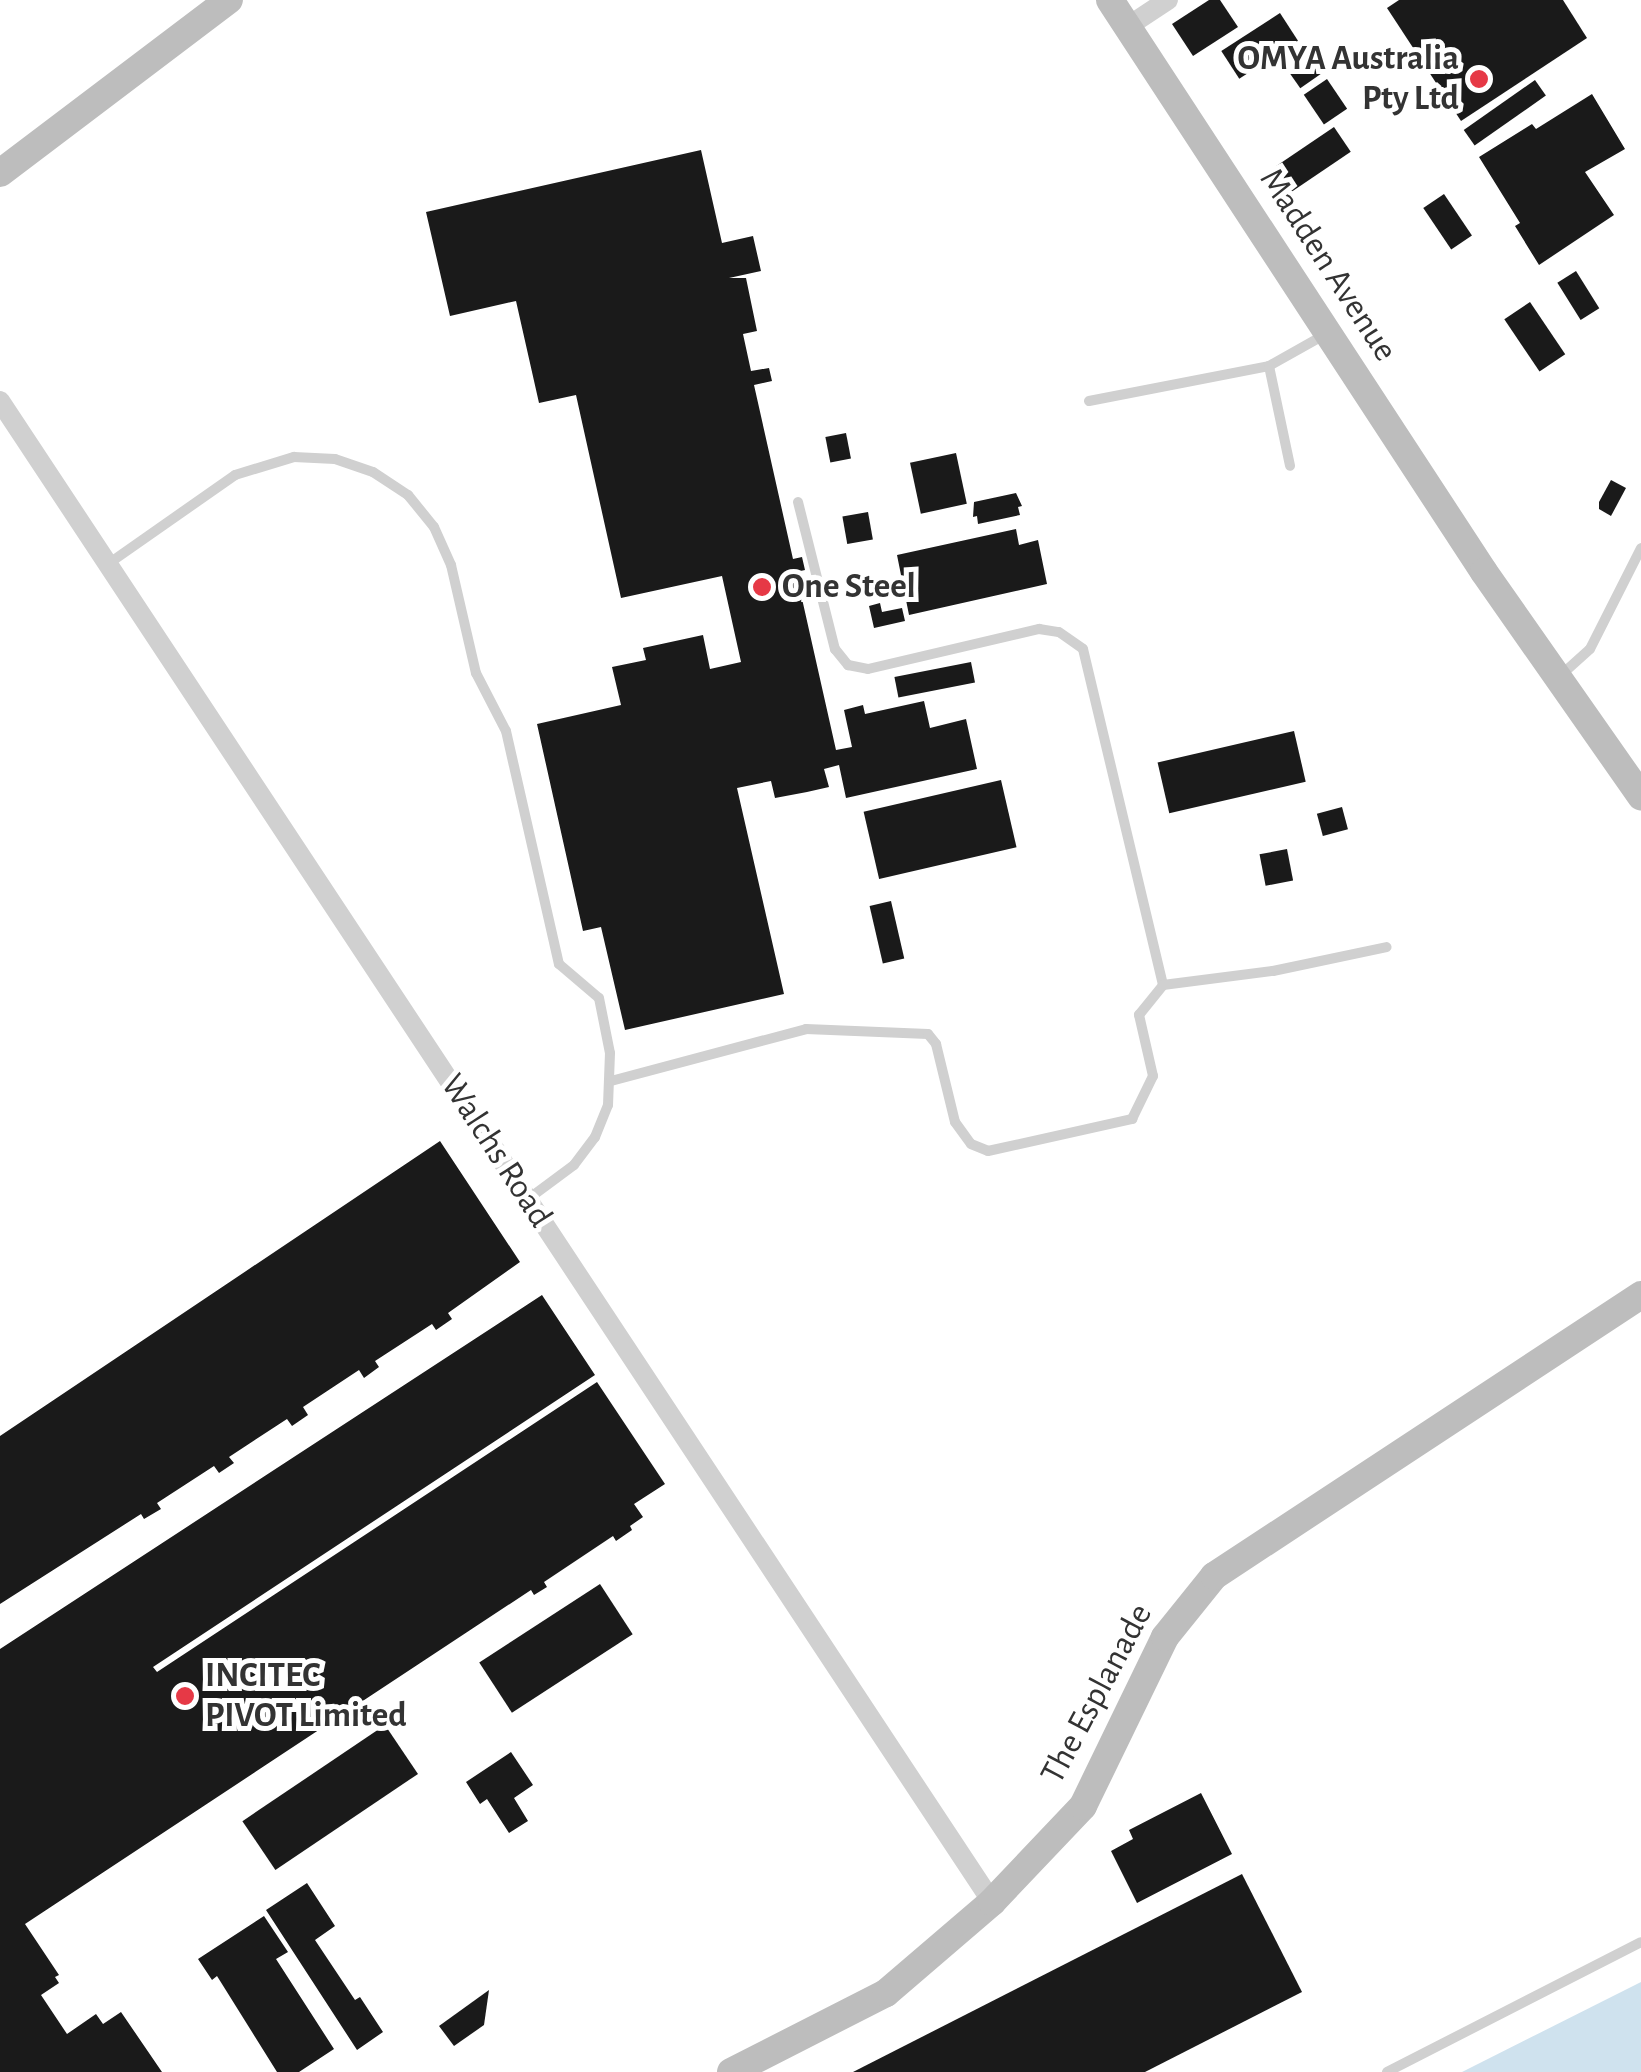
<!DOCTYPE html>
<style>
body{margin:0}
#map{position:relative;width:1641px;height:2072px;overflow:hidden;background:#fff;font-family:"Alegreya Sans",sans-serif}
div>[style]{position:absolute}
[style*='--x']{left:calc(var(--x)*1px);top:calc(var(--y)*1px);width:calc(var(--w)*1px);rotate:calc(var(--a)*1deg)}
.water>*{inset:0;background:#cfe2ee}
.building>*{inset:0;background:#1a1a1a;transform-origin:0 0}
.lane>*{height:10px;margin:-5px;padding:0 5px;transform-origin:5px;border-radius:5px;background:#d0d0d0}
.street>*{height:20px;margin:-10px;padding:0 10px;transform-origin:10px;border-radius:10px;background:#d0d0d0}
.secondary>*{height:28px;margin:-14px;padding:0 14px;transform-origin:14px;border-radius:14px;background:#bdbdbd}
.dots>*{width:28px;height:28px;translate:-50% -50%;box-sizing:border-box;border:5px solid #fff;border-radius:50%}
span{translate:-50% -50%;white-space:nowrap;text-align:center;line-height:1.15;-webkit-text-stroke:10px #fff;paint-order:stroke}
.poi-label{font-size:35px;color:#333;font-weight:700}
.right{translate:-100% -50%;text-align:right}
.left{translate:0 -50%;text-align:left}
.street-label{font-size:35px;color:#333}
</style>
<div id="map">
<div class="water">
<i style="clip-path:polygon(1641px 1982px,1641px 2072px,1462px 2072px)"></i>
</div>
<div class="building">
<i style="clip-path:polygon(1209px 0,1220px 0,1238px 27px,1193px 56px,1172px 24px)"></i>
<i style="clip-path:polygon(1399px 0,1563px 0,1587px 38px,1461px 121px,1387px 8px)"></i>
<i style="left:1280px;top:13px;width:33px;height:70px;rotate:57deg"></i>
<i style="left:1302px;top:42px;width:37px;height:28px;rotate:55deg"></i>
<i style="left:1327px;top:79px;width:36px;height:28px;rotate:56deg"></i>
<i style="left:1535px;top:80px;width:19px;height:87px;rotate:55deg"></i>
<i style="clip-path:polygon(1592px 94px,1625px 149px,1585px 172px,1614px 215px,1539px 265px,1515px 226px,1520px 223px,1479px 157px,1532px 124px,1536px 129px)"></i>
<i style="left:1334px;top:127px;width:30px;height:74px;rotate:56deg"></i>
<i style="clip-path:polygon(701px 150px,722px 243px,753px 236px,761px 271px,729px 278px,746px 278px,757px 331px,743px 334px,751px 371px,769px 368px,772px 381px,754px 385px,793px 559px,802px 557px,805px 570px,796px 572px,836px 750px,852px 747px,844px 710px,863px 705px,865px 714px,924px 701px,930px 728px,966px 719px,977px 769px,846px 798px,839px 765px,824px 769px,829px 787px,807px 792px,775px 798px,771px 781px,737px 788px,784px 994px,625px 1030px,601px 927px,583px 931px,537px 724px,621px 705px,612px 667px,646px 660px,643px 648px,703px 635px,710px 669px,741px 662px,722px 576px,621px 598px,576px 395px,539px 403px,516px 301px,450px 316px,426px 212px)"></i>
<i style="left:1444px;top:194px;width:50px;height:25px;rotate:56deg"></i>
<i style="left:1576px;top:271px;width:44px;height:22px;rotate:58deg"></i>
<i style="left:1530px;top:302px;width:63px;height:31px;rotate:56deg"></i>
<i style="left:846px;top:433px;width:26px;height:21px;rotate:79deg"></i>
<i style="left:956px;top:453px;width:52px;height:47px;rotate:78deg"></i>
<i style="clip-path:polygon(1611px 480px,1626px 488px,1611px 516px,1599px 509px,1599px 502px)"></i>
<i style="clip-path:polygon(1016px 493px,1022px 506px,1018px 507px,1020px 515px,978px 524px,977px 516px,973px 517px,974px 502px)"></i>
<i style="left:868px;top:512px;width:28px;height:26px;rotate:80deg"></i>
<i style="clip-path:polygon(1016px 529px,1019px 545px,1038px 540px,1047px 584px,909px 615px,897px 555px)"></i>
<i style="clip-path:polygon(880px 603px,882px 612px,902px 608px,905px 621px,874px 628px,869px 606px)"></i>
<i style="left:971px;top:662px;width:21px;height:78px;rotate:79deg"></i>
<i style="left:1294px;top:731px;width:52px;height:140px;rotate:77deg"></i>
<i style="left:1001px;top:780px;width:69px;height:141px;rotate:77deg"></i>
<i style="left:1342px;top:807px;width:23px;height:26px;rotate:75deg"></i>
<i style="left:1287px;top:849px;width:32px;height:28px;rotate:79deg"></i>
<i style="left:891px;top:901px;width:59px;height:22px;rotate:77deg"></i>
<i style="clip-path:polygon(440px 1141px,520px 1262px,448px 1313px,452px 1319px,436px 1330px,432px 1324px,375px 1361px,379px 1367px,364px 1378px,359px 1370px,303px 1407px,308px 1415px,292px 1426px,287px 1419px,229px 1457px,234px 1463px,219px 1473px,214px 1466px,157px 1503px,161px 1509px,144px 1519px,141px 1514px,0 1604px,0 1436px)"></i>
<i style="clip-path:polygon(542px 1295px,595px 1375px,153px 1667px,157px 1672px,597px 1382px,665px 1484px,634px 1504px,643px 1517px,630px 1526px,632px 1530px,616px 1541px,613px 1536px,544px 1582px,547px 1587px,534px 1595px,531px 1590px,25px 1924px,59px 1975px,55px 1977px,59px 1983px,41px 1995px,67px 2034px,96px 2014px,103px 2024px,121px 2012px,162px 2072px,0 2072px,0 1649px)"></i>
<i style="left:600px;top:1584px;width:60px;height:144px;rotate:57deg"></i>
<i style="left:385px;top:1725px;width:59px;height:172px;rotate:56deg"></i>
<i style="clip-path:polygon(511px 1752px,533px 1785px,514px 1798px,528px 1821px,509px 1833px,487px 1799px,480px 1804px,466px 1782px)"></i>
<i style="clip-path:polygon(1201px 1793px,1232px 1854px,1137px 1903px,1111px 1851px,1133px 1839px,1129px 1830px)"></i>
<i style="clip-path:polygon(1242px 1874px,1302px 1992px,1145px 2072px,853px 2072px)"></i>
<i style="clip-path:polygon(307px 1883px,335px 1926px,315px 1940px,355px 2000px,360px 1997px,383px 2032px,357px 2050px,266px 1910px)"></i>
<i style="clip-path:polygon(264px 1916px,288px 1952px,276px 1959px,334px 2049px,299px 2072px,277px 2072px,217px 1976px,212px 1980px,198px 1959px)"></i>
<i style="clip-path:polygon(489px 1990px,484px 2025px,454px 2046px,439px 2026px)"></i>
</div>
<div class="lane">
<i style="--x:1269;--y:366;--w:102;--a:78.1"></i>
<i style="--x:1089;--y:401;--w:183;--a:-11"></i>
<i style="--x:1269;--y:366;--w:65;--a:-29.3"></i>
<i style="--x:798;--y:502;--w:152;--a:75.9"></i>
<i style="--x:835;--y:649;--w:21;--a:51"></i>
<i style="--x:848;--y:665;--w:20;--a:11"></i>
<i style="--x:868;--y:669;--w:176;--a:-13.2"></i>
<i style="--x:1039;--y:629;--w:20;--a:9"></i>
<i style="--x:1059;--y:632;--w:29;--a:35"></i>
<i style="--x:1083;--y:649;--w:345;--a:76.6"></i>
<i style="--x:108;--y:564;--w:155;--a:-35"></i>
<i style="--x:235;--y:475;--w:62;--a:-17"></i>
<i style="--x:294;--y:457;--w:41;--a:2.8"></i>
<i style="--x:335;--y:459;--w:40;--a:18.9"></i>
<i style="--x:373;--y:472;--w:42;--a:33.3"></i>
<i style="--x:408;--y:495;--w:41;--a:50.9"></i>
<i style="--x:434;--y:527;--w:42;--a:65.9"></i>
<i style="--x:451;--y:565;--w:111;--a:77"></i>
<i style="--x:476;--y:673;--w:65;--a:62.7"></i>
<i style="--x:506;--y:731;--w:239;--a:77.2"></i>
<i style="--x:559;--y:964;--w:52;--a:40.4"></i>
<i style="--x:599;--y:998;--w:56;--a:78.7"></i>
<i style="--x:610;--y:1053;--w:52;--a:92.2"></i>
<i style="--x:608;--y:1105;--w:35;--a:112"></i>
<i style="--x:595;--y:1137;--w:35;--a:127"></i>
<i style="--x:574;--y:1165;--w:57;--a:143.5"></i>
<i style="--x:1560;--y:676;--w:40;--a:-42"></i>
<i style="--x:1590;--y:649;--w:113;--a:-63.2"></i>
<i style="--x:611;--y:1081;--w:202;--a:-14.9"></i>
<i style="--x:806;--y:1029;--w:122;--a:2.3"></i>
<i style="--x:928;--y:1034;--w:13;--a:51"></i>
<i style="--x:936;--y:1044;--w:80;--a:76.3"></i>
<i style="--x:955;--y:1122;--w:27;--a:54"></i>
<i style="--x:971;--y:1144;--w:18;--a:22"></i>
<i style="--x:988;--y:1151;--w:148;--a:-12.5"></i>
<i style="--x:1132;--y:1119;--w:48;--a:-64"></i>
<i style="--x:1153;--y:1076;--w:63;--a:-102.9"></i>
<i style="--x:1139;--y:1015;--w:38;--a:-51"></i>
<i style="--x:1163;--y:985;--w:111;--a:-7.3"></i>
<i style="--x:1273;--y:971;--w:116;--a:-11.9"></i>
<i style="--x:1387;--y:2072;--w:285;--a:-27.1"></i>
</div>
<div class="street">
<i style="--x:1127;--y:27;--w:49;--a:-33.4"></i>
<i style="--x:0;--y:401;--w:1799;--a:56.54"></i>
</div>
<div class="secondary">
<i style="--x:1110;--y:0;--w:683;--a:56.82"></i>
<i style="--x:1484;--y:572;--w:274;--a:55"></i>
<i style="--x:0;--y:173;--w:287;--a:-37.1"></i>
<i style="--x:731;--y:2072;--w:174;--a:-27"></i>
<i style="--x:886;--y:1993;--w:140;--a:-40.6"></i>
<i style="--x:992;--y:1902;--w:132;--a:-46.5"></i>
<i style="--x:1083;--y:1806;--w:188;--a:-64.1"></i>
<i style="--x:1165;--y:1637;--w:78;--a:-51.2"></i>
<i style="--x:1214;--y:1576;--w:511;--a:-33.35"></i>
</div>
<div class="dots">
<i style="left:1479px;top:79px;background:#e63946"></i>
<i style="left:762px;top:587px;background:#e63946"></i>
<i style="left:185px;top:1696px;background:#e63946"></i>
</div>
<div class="poi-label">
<span class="right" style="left:1459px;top:79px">OMYA Australia<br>Pty Ltd</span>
<span class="left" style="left:782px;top:587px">One Steel</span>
<span class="left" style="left:205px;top:1696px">INCITEC<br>PIVOT Limited</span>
</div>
<div class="street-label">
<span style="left:1328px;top:265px;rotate:57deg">Madden Avenue</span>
<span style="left:496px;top:1151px;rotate:57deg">Walchs Road</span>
<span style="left:1097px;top:1694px;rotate:-62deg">The Esplanade</span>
</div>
</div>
